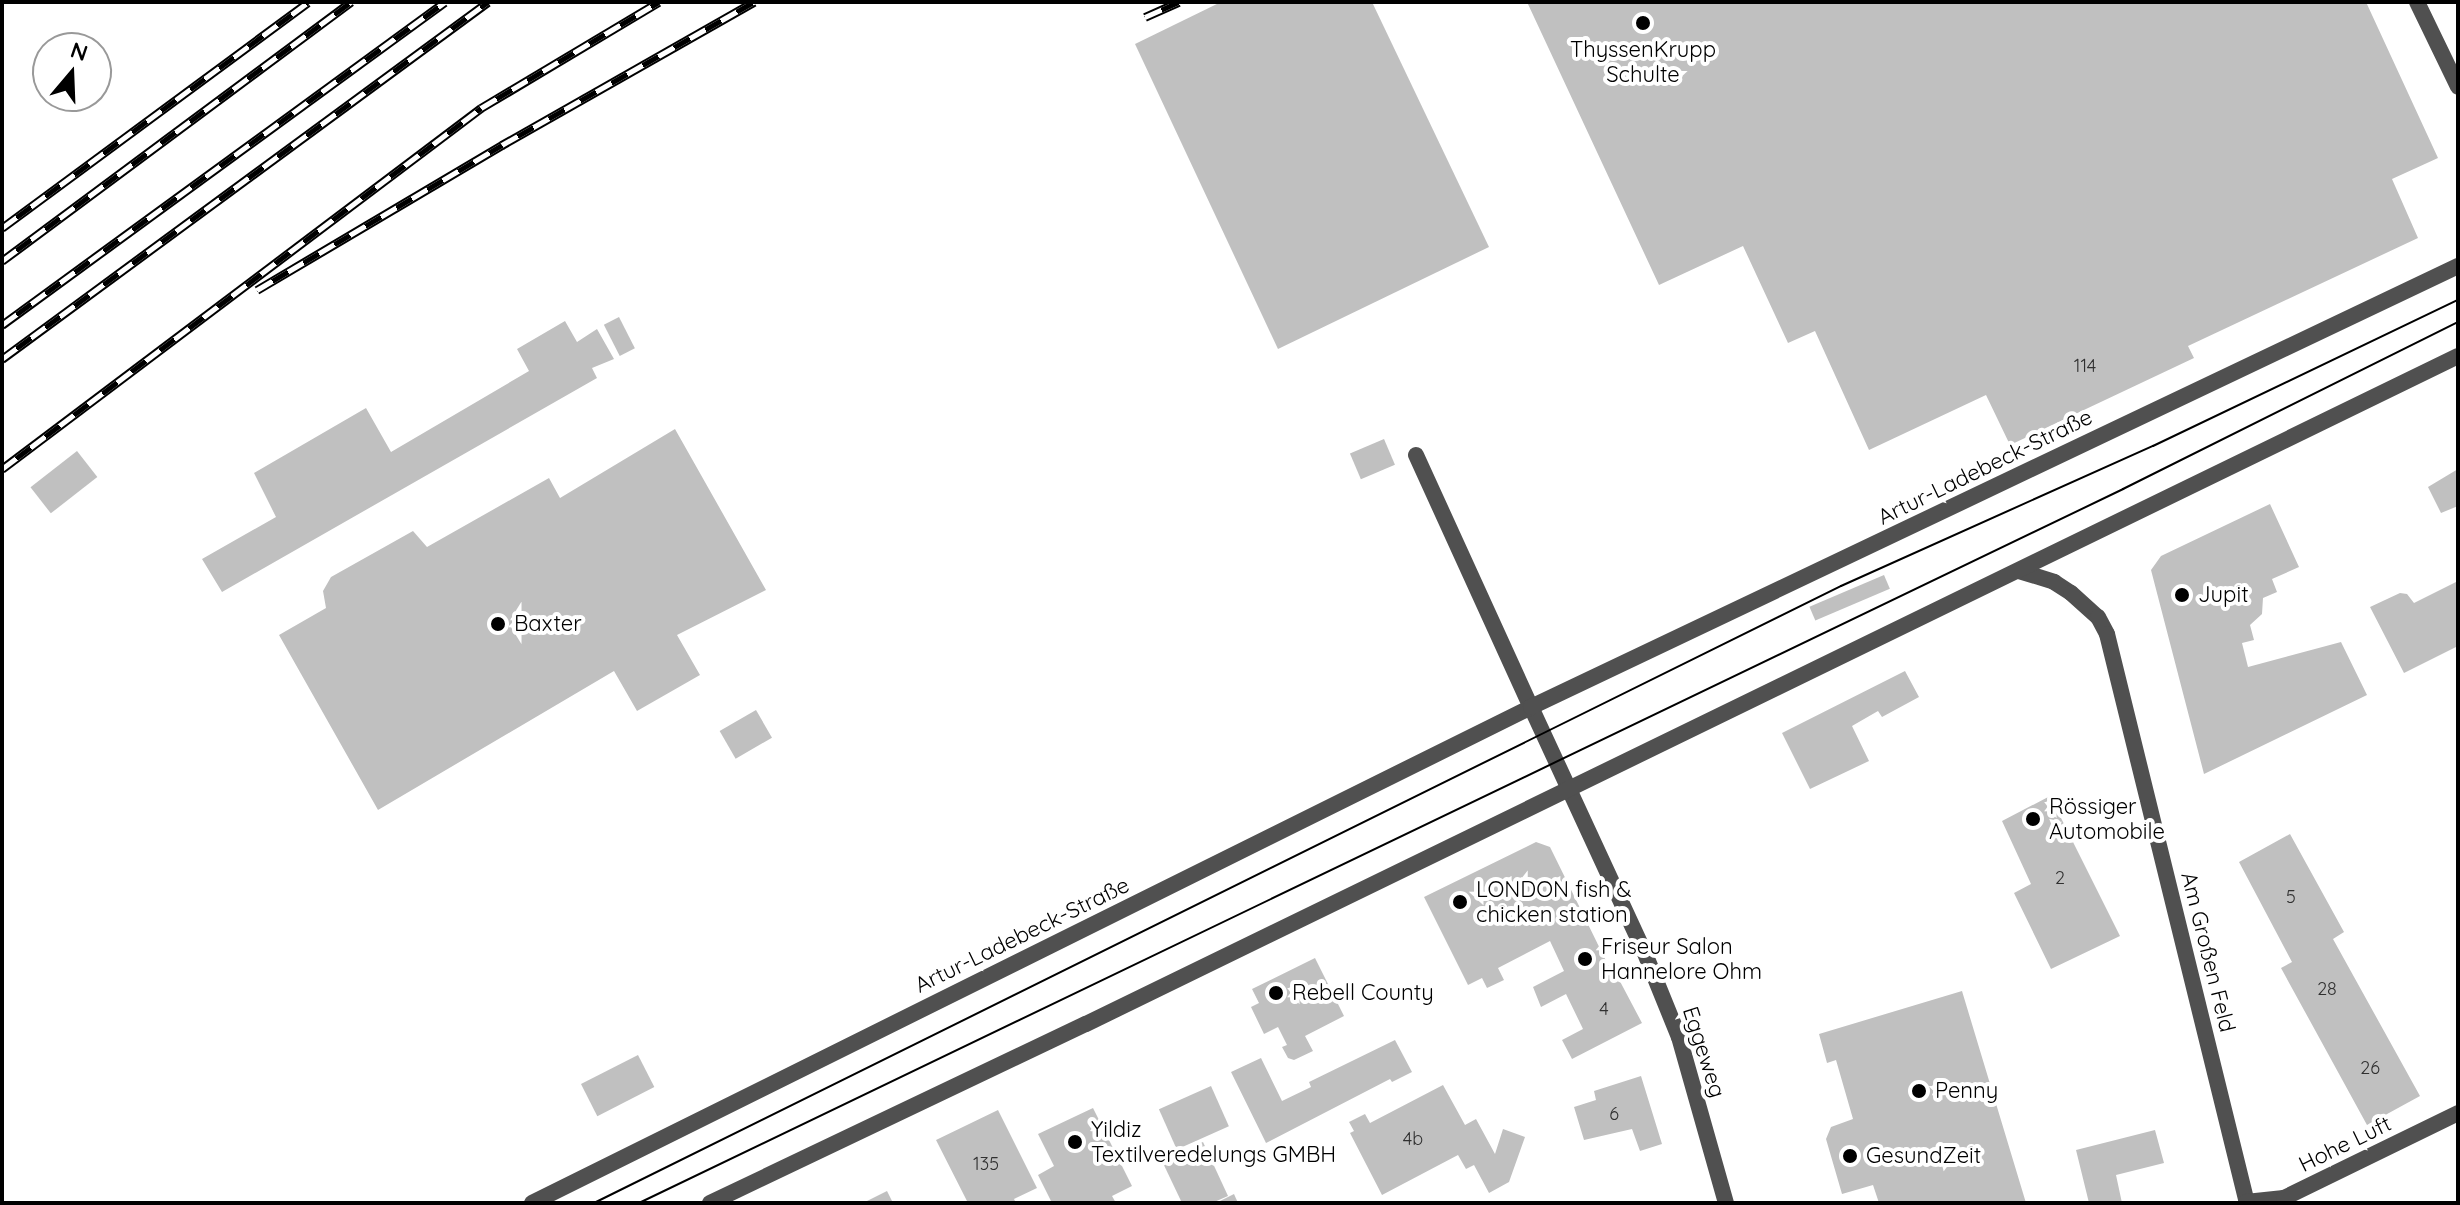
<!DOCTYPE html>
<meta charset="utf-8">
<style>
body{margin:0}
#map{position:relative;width:2460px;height:1205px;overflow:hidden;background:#fff;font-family:Quicksand,sans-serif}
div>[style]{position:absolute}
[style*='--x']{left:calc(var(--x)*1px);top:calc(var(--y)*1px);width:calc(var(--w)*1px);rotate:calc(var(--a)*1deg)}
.building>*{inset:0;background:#c0c0c0;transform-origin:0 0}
.service>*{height:16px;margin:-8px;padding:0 8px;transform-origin:8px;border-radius:8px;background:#505050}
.minor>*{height:16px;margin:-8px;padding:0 8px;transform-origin:8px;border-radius:8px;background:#505050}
.tertiary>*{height:16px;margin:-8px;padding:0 8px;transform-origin:8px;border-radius:8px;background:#505050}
.tram>*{height:2px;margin:-1px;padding:0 1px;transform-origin:1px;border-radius:1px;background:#000}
.rail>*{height:9px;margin-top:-4.5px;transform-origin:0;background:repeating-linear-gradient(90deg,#fff 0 18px,#000 0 36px);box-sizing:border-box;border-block:2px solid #000}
.dots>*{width:22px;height:22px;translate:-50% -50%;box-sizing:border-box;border:4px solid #fff;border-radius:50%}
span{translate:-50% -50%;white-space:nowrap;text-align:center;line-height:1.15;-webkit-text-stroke:8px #fff;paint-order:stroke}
.number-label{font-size:18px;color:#303030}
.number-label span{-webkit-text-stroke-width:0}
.poi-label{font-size:22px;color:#000}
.left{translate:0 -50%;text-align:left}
.street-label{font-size:22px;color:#000}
.frame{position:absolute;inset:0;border:4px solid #000;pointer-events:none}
.north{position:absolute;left:32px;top:32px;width:80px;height:80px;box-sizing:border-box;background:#fff;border:2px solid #999;border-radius:50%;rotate:19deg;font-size:22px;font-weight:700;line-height:32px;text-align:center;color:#000}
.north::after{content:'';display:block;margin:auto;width:28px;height:36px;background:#000;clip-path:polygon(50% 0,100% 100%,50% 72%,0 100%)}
</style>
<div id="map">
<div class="building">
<i style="clip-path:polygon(1221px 2px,1372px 2px,1489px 247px,1278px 349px,1135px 44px)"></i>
<i style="clip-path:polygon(1527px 2px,2366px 2px,2438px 158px,2392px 179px,2418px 238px,2188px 346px,2194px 358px,2010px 445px,1986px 395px,1869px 450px,1815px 331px,1788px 343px,1743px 246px,1659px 285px)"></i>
<i style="left:619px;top:317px;width:35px;height:17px;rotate:63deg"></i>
<i style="clip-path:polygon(565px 321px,577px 342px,597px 329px,614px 359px,592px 368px,597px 378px,222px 592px,202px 559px,276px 517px,254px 473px,366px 408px,391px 452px,529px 371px,517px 349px)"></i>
<i style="clip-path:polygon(675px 429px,766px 590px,677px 635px,700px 675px,637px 711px,614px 671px,378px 810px,279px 635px,326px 608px,323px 591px,331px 577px,413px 531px,427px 547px,549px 478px,560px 498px)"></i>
<i style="left:1384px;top:439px;width:28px;height:37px;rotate:67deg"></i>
<i style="left:77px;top:451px;width:33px;height:59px;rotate:52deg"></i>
<i style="clip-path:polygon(2458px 469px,2458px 506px,2441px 513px,2428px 487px)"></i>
<i style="clip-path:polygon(2270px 504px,2299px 567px,2272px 579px,2277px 592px,2263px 598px,2262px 614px,2250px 625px,2254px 640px,2242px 643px,2248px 667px,2341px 642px,2367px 695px,2204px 774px,2151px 570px,2161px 556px)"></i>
<i style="left:1884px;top:575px;width:15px;height:81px;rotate:67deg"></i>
<i style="clip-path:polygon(2458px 581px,2458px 646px,2404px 673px,2370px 607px,2400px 593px,2407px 594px,2414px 603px)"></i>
<i style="clip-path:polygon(1905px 671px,1919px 697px,1882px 717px,1878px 711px,1852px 726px,1869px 761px,1810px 789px,1782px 733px)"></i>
<i style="left:756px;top:710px;width:32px;height:42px;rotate:60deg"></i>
<i style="clip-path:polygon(2050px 796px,2120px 936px,2051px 969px,2014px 893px,2031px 884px,2002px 821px)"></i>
<i style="clip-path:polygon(2290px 834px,2344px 932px,2333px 939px,2420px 1096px,2367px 1125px,2281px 968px,2292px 962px,2239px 862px)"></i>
<i style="clip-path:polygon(1536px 842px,1550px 847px,1611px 971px,1614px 970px,1642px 1023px,1572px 1059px,1562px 1040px,1583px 1029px,1566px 994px,1541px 1007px,1533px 987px,1564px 971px,1550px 941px,1498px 968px,1504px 980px,1487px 988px,1482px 978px,1468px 985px,1424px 897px)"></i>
<i style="clip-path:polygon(1315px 958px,1344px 1016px,1305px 1036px,1313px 1051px,1294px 1060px,1288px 1058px,1282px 1047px,1287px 1045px,1278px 1027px,1264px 1034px,1251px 1007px,1259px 1003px,1252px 989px)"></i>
<i style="clip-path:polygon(1962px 991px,2026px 1203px,1879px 1203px,1873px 1185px,1842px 1194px,1826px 1139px,1831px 1127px,1853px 1119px,1836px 1060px,1827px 1063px,1819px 1034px)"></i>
<i style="clip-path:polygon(1395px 1040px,1412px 1072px,1392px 1082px,1390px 1079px,1266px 1143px,1231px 1072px,1261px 1058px,1282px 1101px,1311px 1087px,1309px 1082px)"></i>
<i style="left:638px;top:1055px;width:36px;height:64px;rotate:63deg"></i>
<i style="clip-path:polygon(1641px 1076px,1662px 1144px,1640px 1151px,1632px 1129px,1584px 1140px,1574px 1107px,1596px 1100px,1594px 1091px)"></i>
<i style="clip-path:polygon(1443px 1085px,1465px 1125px,1476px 1119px,1495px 1154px,1503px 1129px,1525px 1137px,1509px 1182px,1489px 1193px,1474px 1165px,1466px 1169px,1458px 1155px,1382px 1195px,1350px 1133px,1354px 1131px,1349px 1122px,1365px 1114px,1370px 1123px)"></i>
<i style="left:1211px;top:1086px;width:44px;height:57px;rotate:66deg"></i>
<i style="clip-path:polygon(1093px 1108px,1132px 1186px,1112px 1196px,1116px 1203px,1052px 1203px,1038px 1175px,1054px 1166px,1038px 1134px)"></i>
<i style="clip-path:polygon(998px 1110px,1037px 1188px,1014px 1199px,1016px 1203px,968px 1203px,936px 1140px)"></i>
<i style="clip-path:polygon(2155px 1130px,2164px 1163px,2116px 1175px,2122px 1203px,2089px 1203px,2076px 1150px)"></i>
<i style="clip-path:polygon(1203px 1142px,1228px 1196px,1212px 1203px,1182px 1203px,1162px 1161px)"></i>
<i style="clip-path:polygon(887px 1191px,893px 1203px,863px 1203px)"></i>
<i style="clip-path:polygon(1234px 1194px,1238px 1203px,1216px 1203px)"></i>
</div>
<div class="service">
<i style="--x:2417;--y:2;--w:94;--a:64.2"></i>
<i style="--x:1416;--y:455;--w:277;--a:65.5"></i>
</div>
<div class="minor">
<i style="--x:2019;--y:571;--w:37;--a:17"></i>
<i style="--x:2054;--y:582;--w:20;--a:33"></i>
<i style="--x:2071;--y:593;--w:36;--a:42"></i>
<i style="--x:2098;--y:617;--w:19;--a:62"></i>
<i style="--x:2107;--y:634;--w:586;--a:76.18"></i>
<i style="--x:1531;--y:707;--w:269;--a:65.2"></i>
<i style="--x:1644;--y:951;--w:93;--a:67.9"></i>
<i style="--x:1679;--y:1037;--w:173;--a:74.2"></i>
<i style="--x:2246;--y:1202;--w:38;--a:-6"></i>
<i style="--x:2284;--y:1198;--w:194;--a:-26"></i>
</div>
<div class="tertiary">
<i style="--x:532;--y:1203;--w:1115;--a:-26.4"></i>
<i style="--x:1531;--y:707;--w:1027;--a:-25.44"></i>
<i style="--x:710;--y:1203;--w:416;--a:-25.5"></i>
<i style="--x:1086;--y:1024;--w:1526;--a:-25.96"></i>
</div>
<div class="tram">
<i style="--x:594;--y:1203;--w:1391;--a:-26.33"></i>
<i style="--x:1841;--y:586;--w:342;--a:-24.2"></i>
<i style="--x:2153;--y:446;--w:338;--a:-25.6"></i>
<i style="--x:639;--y:1203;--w:1647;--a:-25.69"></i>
<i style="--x:2123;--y:489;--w:374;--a:-26.5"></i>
</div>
<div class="rail">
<i style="--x:1145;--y:17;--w:37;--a:-24"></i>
<i style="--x:2;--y:228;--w:380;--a:-36.4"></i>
<i style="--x:2;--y:261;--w:435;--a:-36.6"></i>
<i style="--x:257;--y:290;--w:285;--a:-30.6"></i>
<i style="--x:502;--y:145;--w:290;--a:-29.6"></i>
<i style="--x:2;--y:325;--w:548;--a:-36.1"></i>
<i style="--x:2;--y:359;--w:603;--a:-36.3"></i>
<i style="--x:2;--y:469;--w:600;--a:-37"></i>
<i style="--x:481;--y:108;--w:207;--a:-30.8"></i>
</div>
<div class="dots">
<i style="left:1643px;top:23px;background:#000"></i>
<i style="left:2182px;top:595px;background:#000"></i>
<i style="left:498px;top:624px;background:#000"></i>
<i style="left:2033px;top:819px;background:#000"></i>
<i style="left:1460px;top:902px;background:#000"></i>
<i style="left:1585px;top:959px;background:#000"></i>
<i style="left:1276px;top:993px;background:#000"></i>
<i style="left:1919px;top:1091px;background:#000"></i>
<i style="left:1075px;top:1142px;background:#000"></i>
<i style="left:1850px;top:1156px;background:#000"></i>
</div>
<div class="number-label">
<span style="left:2085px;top:366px">114</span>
<span style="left:2060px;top:878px">2</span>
<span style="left:2291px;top:897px">5</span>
<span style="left:2327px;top:989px">28</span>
<span style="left:1604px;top:1009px">4</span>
<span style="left:2370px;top:1068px">26</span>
<span style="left:1614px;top:1114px">6</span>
<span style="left:1413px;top:1139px">4b</span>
<span style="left:986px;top:1164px">135</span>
</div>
<div class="poi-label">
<span style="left:1643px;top:62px">ThyssenKrupp<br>Schulte</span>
<span class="left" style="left:2198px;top:595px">Jupit</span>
<span class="left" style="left:514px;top:624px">Baxter</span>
<span class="left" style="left:2049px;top:819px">Rössiger<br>Automobile</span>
<span class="left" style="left:1476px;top:902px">LONDON fish &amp;<br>chicken station</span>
<span class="left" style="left:1601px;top:959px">Friseur Salon<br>Hannelore Ohm</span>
<span class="left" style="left:1292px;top:993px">Rebell County</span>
<span class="left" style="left:1935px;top:1091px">Penny</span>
<span class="left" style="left:1091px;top:1142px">Yildiz<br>Textilveredelungs GMBH</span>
<span class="left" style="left:1866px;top:1156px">GesundZeit</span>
</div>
<div class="street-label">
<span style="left:1985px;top:467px;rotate:-26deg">Artur-Ladebeck-Straße</span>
<span style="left:1022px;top:935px;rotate:-26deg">Artur-Ladebeck-Straße</span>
<span style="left:2208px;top:952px;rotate:76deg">Am Großen Feld</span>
<span style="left:1704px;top:1052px;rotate:72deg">Eggeweg</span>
<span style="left:2345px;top:1144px;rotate:-26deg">Hohe Luft</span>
</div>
<div class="frame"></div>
<div class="north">N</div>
</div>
